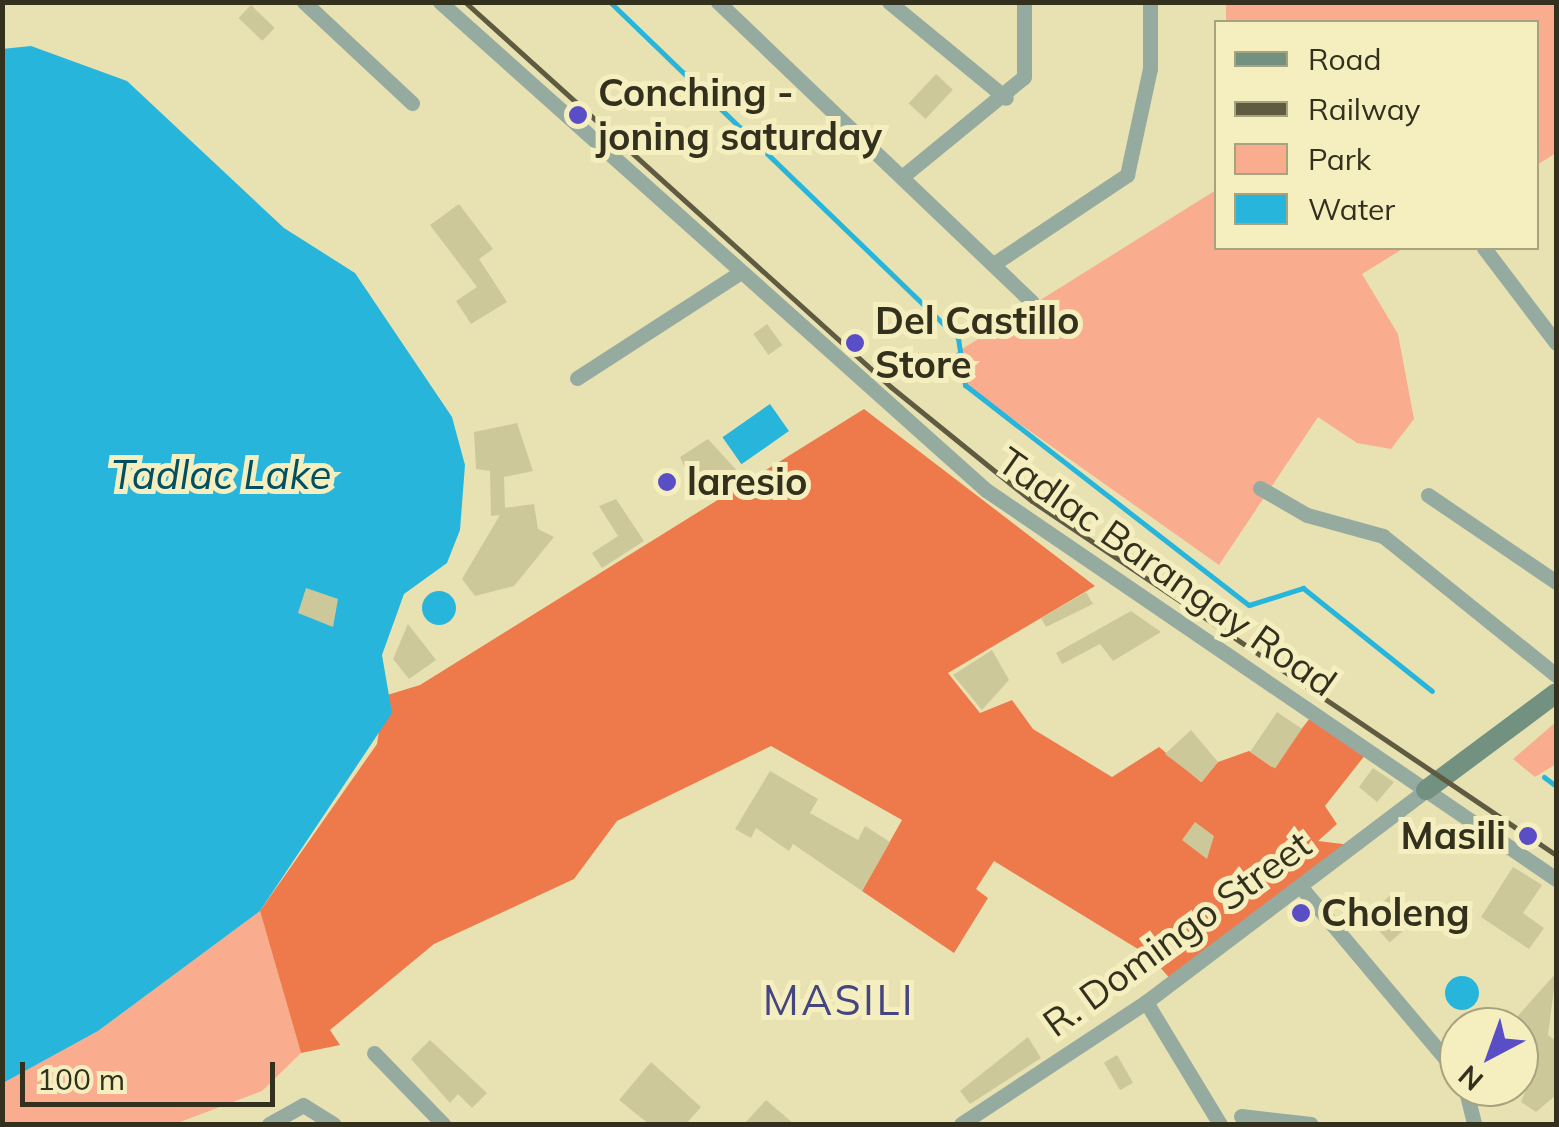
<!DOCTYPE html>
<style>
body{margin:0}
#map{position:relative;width:1559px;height:1127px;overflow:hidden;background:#e8e2b3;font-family:Mulish,sans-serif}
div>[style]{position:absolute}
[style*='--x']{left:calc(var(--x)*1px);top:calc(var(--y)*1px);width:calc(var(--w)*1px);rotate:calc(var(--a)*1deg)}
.green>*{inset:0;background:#faac8f}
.forest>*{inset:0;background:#ee7a4c}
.water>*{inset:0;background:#28b5db;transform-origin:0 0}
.round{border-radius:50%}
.stream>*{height:5px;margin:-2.5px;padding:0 2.5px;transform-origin:2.5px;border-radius:2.5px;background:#28b5db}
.building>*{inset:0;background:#cdc899;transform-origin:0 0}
.street>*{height:15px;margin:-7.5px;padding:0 7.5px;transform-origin:7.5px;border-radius:7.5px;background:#96aba0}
.secondary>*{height:20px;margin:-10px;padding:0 10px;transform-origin:10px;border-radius:10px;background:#729180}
.rail>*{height:5px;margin:-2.5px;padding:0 2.5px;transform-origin:2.5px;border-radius:2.5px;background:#5e5b41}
.dots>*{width:28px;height:28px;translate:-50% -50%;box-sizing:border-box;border:5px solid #f5efc0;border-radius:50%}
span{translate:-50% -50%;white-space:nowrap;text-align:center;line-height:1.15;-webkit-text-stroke:10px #f5efc0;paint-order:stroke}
.poi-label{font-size:38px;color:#33311e;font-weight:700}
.left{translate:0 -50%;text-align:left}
.right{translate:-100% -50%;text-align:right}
.street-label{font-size:38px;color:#33311e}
.water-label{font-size:40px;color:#004f63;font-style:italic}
.quarter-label{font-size:42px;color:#454582;letter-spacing:2.5px}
.frame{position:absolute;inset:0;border:5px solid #33311e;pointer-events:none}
.legend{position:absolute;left:1214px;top:20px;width:325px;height:230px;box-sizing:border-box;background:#f5efc0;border:2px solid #a7a37f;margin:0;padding:12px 18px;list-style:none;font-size:30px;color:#33311e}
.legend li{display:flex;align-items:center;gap:20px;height:50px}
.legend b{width:50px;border:2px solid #a7a37f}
.north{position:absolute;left:1439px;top:1007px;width:100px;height:100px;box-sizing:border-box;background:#f5efc0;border:2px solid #a7a37f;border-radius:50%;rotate:221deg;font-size:28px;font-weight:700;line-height:40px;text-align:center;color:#33311e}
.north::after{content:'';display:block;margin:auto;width:35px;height:45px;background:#594ec6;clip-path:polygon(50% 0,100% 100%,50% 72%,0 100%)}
.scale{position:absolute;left:20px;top:1062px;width:255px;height:45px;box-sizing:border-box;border:5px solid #33311e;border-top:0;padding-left:12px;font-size:30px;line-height:35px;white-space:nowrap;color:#33311e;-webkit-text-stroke:8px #f5efc0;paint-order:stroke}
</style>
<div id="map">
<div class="green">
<i style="clip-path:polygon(1226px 3px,1556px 3px,1556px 153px,1537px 165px,1536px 22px,1226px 22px)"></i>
<i style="clip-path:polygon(1216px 190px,1216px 248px,1404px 248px,1362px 274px,1398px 334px,1414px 419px,1391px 449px,1357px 443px,1318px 417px,1219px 565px,965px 385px,951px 356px)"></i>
<i style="clip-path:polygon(1556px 722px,1556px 764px,1535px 777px,1513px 759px)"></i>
<i style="clip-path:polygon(260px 911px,301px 1053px,262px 1091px,175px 1124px,3px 1124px,3px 1083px,98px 1031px)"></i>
</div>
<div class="forest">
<i style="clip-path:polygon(864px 409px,1095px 586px,948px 673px,980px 713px,1012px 700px,1033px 729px,1112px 777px,1159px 747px,1201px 782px,1218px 762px,1249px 751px,1272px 767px,1310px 718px,1366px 754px,1325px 806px,1337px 824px,1318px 841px,1351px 845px,1173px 982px,1151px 957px,994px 861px,976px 889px,988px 898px,954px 953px,862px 891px,902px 820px,771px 746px,617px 821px,574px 879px,434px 944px,330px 1030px,340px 1045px,301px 1053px,260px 911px,377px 744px,384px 696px,420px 685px)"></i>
</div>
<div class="water">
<i style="clip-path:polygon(31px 46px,127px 81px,284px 228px,355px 273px,452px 417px,465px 465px,460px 530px,447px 563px,404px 594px,382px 655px,392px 713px,260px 911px,98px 1031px,3px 1083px,2px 49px)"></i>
<i style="left:770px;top:404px;width:33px;height:58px;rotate:55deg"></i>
<i class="round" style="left:422px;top:591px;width:34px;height:34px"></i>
<i class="round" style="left:1445px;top:976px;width:34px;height:34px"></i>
</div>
<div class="stream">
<i style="--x:610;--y:2;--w:484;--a:44"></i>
<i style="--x:958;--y:338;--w:48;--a:81.5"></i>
<i style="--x:965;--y:385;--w:359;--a:37.8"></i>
<i style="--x:1249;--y:605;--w:57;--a:-17.5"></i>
<i style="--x:1303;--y:588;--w:165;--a:38.6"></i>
<i style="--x:1544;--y:777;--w:15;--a:37"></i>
</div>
<div class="building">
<i style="left:251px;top:5px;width:33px;height:18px;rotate:44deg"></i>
<i style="left:936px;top:74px;width:23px;height:40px;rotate:43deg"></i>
<i style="clip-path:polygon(459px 204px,493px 249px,479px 259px,507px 302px,471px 324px,456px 301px,477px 287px,430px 225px)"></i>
<i style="left:767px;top:324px;width:26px;height:17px;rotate:54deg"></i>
<i style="clip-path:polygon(517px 423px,533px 471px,504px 477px,505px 508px,534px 504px,538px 529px,554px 537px,514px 586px,475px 596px,462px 579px,500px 515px,491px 516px,490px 471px,476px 469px,474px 432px)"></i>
<i style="clip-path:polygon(708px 439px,740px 474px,699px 498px,680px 457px)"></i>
<i style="clip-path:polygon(616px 499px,644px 541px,602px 568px,592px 553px,618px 536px,599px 506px)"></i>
<i style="clip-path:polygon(306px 588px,338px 599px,333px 627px,298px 613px)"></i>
<i style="clip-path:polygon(1086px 592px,1093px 604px,1046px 627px,1041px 618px)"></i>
<i style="clip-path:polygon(1131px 611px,1161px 632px,1113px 661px,1100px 644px,1062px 664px,1056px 653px)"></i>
<i style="clip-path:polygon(408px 624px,436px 660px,409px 679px,393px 659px)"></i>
<i style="clip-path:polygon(992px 650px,1009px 680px,982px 710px,953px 675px)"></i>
<i style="left:1277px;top:712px;width:30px;height:48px;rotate:34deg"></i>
<i style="clip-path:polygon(1191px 730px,1218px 762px,1202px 782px,1165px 754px)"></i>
<i style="clip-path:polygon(1373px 768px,1394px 782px,1377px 802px,1359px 787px)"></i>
<i style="clip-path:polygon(770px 771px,818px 799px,810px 813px,858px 840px,865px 826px,890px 842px,862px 891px,793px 844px,789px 851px,756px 828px,751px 838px,735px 829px)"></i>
<i style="clip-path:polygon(1195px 822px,1214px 836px,1207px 859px,1182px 840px)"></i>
<i style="clip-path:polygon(1513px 867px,1542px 885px,1523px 913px,1544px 928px,1529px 949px,1481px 917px)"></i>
<i style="left:1393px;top:893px;width:35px;height:35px;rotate:49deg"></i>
<i style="clip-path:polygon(1556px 973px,1548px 1035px,1556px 1041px,1556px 1095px,1536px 1112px,1521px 1102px,1533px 1073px,1519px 1064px,1519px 1027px,1508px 1027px)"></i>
<i style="clip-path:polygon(1028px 1037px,1041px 1058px,970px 1104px,960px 1091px)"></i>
<i style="clip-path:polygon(430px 1040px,487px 1093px,472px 1108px,458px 1094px,450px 1103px,411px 1059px)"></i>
<i style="left:1117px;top:1055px;width:32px;height:15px;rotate:60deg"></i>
<i style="clip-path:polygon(651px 1062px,701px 1107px,686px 1124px,649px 1124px,619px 1100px)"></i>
<i style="clip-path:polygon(766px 1100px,794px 1124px,744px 1124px)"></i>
</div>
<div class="street">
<i style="--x:304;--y:2;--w:148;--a:43.1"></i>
<i style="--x:440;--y:2;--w:732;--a:41.79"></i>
<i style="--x:986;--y:490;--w:690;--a:34.31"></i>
<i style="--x:718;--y:2;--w:434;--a:43.7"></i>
<i style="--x:889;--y:2;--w:151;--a:39.4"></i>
<i style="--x:903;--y:176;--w:156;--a:-39.3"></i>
<i style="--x:1024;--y:77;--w:75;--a:-90"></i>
<i style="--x:1484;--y:248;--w:119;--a:52.8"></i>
<i style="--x:995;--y:263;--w:159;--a:-33.7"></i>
<i style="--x:1127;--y:175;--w:108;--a:-77.8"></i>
<i style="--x:1150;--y:69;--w:67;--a:-90"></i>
<i style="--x:577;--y:378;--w:192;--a:-32.9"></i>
<i style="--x:1260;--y:488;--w:54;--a:29.9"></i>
<i style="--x:1307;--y:515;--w:79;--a:15.4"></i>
<i style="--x:1383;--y:536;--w:222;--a:38.8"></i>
<i style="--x:1428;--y:495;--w:155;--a:34.2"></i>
<i style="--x:1300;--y:886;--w:247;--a:49.9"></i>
<i style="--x:1146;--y:1002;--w:143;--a:58.8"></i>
<i style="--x:374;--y:1053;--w:99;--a:45.8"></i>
<i style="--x:1465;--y:1087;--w:38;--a:76"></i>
<i style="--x:1241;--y:1116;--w:70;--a:6.5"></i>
<i style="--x:269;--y:1124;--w:39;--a:-29"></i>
<i style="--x:303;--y:1105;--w:36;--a:32"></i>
<i style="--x:961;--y:1124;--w:222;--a:-33.4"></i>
<i style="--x:1146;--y:1002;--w:351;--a:-37.1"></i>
</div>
<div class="secondary">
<i style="--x:1426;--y:790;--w:162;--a:-36.7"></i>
</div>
<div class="rail">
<i style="--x:465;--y:2;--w:574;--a:42.11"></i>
<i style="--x:891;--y:387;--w:181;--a:39"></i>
<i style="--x:1032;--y:501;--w:632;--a:34.04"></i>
</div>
<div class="dots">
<i style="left:578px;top:115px;background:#594ec6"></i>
<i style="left:855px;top:343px;background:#594ec6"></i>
<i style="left:667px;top:482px;background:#594ec6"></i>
<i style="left:1528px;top:836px;background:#594ec6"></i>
<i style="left:1301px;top:913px;background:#594ec6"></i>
</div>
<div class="poi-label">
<span class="left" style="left:598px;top:115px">Conching -<br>joning saturday</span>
<span class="left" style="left:875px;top:343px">Del Castillo<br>Store</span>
<span class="left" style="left:687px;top:482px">laresio</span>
<span class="right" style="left:1506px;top:836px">Masili</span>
<span class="left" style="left:1321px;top:913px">Choleng</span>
</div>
<div class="street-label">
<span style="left:1167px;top:572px;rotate:35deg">Tadlac Barangay Road</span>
<span style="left:1177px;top:934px;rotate:-36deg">R. Domingo Street</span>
</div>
<div class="water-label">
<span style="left:221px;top:474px">Tadlac Lake</span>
</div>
<div class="quarter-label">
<span style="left:839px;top:1000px">MASILI</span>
</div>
<div class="frame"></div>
<ul class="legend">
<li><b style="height:12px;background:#729180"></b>Road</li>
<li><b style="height:12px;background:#5e5b41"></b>Railway</li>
<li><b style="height:28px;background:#faac8f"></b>Park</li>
<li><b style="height:28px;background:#28b5db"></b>Water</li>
</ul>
<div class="north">N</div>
<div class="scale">100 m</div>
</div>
